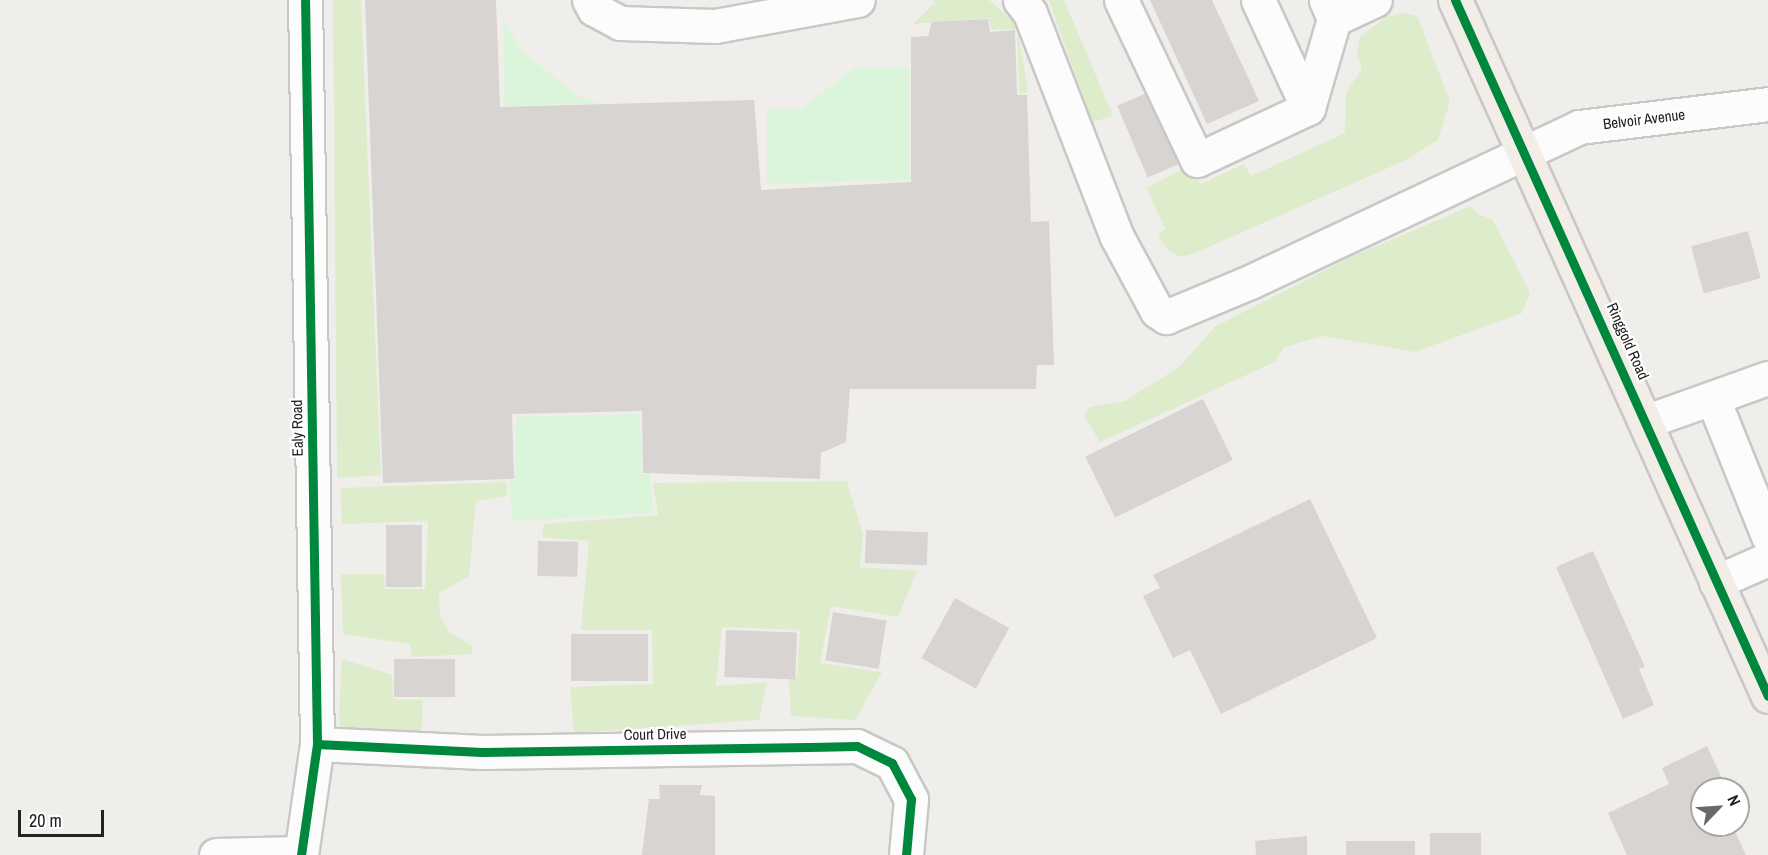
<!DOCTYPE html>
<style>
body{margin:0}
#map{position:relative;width:1768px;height:855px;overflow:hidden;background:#f0eeeb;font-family:"Archivo Narrow",sans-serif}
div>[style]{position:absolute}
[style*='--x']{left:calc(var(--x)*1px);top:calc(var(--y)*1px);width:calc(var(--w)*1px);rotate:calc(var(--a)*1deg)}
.grass>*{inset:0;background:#ddeccb}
.park>*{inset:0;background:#daf5da}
.building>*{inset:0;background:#d7d4d2;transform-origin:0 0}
.roads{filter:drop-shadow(2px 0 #c9c8c7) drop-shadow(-2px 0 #c9c8c7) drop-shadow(0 2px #c9c8c7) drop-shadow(0 -2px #c9c8c7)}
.minor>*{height:33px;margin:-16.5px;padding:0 16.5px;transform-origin:16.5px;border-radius:16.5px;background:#fdfcfc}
.major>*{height:33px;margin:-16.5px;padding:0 16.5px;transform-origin:16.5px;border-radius:16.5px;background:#f3ede7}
.cycleway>*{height:9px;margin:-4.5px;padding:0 4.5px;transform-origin:4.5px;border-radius:4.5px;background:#00873e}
span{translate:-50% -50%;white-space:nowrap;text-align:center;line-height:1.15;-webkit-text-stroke:4.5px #fff;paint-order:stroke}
.street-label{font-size:15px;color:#222}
.north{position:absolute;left:1690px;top:777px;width:60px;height:60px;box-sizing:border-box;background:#fff;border:2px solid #a7a7a7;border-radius:50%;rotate:65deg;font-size:16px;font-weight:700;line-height:24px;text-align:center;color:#222}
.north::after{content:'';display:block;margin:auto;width:21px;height:27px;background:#6a6968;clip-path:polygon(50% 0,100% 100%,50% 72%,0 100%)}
.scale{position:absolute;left:18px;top:810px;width:86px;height:27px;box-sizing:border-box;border:3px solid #222;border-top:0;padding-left:8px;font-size:18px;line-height:21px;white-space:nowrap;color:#222;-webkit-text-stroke:4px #fff;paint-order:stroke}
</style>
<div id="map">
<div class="grass">
<i style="clip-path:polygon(333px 0,361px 0,381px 475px,337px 478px)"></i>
<i style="clip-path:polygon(932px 0,989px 0,1017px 25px,1028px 92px,1019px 93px,1017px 29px,992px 30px,989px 18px,913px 24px,936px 2px)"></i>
<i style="clip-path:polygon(1049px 0,1064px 0,1113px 116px,1092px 122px)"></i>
<i style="clip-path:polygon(1404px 13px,1417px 16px,1450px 101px,1438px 140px,1408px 159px,1193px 254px,1181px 257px,1168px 250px,1158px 237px,1165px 228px,1146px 188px,1193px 164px,1201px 184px,1244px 164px,1251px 176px,1345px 133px,1346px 92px,1362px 69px,1357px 53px,1360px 37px,1387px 16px)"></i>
<i style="clip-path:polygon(1471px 206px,1478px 214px,1493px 220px,1530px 293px,1522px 313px,1415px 352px,1324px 336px,1284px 347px,1275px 362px,1100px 442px,1084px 416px,1090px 407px,1125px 401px,1179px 367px,1216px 326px,1351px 257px)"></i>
<i style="clip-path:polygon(847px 481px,863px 535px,860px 567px,917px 571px,898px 617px,831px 606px,820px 663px,882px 672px,855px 720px,791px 716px,789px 679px,797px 677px,800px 630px,722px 627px,716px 686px,767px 682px,759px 720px,574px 733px,570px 687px,653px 684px,652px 630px,581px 630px,589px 541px,542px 537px,544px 524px,658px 515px,653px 483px)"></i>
<i style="clip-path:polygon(506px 482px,507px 496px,476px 501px,469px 576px,439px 593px,440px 615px,449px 632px,471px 645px,473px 654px,412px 657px,410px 644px,343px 634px,341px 574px,384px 574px,385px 589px,425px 589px,428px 521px,342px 524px,341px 488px)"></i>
<i style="clip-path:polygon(342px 659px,392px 675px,393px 699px,423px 700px,421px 740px,342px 734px,339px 718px)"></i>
</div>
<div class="park">
<i style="clip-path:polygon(503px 18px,521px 50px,579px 97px,601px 103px,505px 106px)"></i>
<i style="clip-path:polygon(856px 67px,909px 67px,910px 180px,767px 184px,767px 109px,802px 109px)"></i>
<i style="clip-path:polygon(640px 414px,642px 474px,650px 474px,653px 513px,512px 521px,509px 481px,515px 480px,516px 417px)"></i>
</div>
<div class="building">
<i style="clip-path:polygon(365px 0,496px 0,500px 107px,754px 100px,761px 190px,911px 182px,911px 37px,928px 36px,932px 22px,988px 19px,990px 32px,1015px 30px,1017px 95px,1027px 95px,1031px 222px,1049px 221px,1054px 365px,1037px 365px,1036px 389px,850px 389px,846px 442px,821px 453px,820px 479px,643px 473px,642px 411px,512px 414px,514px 479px,383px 483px)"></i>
<i style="clip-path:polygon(1150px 0,1212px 0,1259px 101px,1207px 124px)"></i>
<i style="left:1154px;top:90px;width:78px;height:40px;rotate:67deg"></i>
<i style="left:1748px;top:231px;width:49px;height:59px;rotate:75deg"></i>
<i style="left:1203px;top:399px;width:68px;height:131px;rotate:64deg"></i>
<i style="clip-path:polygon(1310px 499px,1377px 638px,1221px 714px,1190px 650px,1173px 658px,1143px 596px,1160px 588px,1153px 575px)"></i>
<i style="left:386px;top:525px;width:36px;height:62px"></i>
<i style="left:866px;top:530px;width:62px;height:33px;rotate:2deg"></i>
<i style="left:538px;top:541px;width:40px;height:35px;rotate:1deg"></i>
<i style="clip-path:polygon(1593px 551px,1645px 667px,1639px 669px,1654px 705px,1623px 719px,1556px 567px)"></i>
<i style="left:955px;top:598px;width:62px;height:69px;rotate:29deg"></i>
<i style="left:833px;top:612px;width:54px;height:49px;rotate:9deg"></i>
<i style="left:726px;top:630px;width:71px;height:47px;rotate:2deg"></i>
<i style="left:571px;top:634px;width:77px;height:47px"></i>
<i style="left:394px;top:659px;width:61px;height:38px"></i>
<i style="clip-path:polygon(1707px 746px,1727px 789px,1702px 789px,1702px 825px,1732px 825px,1746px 855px,1627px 855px,1608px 813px,1669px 784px,1662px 768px)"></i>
<i style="clip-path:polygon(659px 785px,702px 785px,700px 795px,715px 796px,715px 855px,642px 855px,649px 799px,660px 799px)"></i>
<i style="left:1430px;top:833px;width:51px;height:22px"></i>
<i style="clip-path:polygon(1307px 836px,1307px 855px,1256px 855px,1255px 841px)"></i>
<i style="left:1346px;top:841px;width:69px;height:14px"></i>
</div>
<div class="roads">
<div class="minor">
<i style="--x:589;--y:0;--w:10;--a:61"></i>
<i style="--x:594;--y:9;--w:30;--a:28"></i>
<i style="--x:620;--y:23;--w:95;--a:1.8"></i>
<i style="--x:715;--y:26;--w:145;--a:-10.3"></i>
<i style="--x:1020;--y:0;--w:16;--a:52"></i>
<i style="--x:1030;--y:13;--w:240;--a:68.8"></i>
<i style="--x:1117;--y:237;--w:84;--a:61.6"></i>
<i style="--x:1157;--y:311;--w:11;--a:34"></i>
<i style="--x:1166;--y:317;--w:91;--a:-22.6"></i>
<i style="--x:1250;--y:282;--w:364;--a:-25.2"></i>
<i style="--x:1579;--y:127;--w:190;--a:-6.9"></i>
<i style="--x:1121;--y:0;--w:177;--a:64.6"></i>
<i style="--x:1197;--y:160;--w:123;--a:-25.1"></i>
<i style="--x:1308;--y:108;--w:93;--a:-73.7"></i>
<i style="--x:1258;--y:0;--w:119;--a:65.2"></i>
<i style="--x:1326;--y:0;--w:21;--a:67"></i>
<i style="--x:1334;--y:19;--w:45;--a:-24.9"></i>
<i style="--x:1713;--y:399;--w:148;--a:68.1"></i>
<i style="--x:1647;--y:421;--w:128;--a:-19.6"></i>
<i style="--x:1716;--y:582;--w:57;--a:-23.9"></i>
<i style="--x:317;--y:744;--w:165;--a:2.8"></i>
<i style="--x:482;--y:752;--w:375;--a:-0.9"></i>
<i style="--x:857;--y:746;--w:39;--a:26"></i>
<i style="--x:892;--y:763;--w:41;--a:62.2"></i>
<i style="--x:911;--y:799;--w:56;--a:95.1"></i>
<i style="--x:216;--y:855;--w:84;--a:-1.4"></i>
<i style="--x:301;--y:855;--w:112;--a:-81.8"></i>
<i style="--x:317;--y:744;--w:744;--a:-90.92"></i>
</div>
<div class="major">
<i style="--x:1455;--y:0;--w:763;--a:65.79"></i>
</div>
</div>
<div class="cycleway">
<i style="--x:1455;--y:0;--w:763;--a:65.79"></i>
<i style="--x:317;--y:744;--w:165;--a:2.8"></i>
<i style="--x:482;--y:752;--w:375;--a:-0.9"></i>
<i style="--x:857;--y:746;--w:39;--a:26"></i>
<i style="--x:892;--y:763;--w:41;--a:62.2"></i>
<i style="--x:911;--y:799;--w:56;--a:95.1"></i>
<i style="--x:301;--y:855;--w:112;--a:-81.8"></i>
<i style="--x:317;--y:744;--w:744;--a:-90.92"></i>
</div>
<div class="street-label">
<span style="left:1644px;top:119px;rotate:-7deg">Belvoir Avenue</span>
<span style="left:1628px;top:341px;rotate:66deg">Ringgold Road</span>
<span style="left:297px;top:428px;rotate:-91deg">Ealy Road</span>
<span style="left:655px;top:734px;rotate:-1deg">Court Drive</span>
</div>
<div class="north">N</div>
<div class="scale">20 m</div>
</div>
